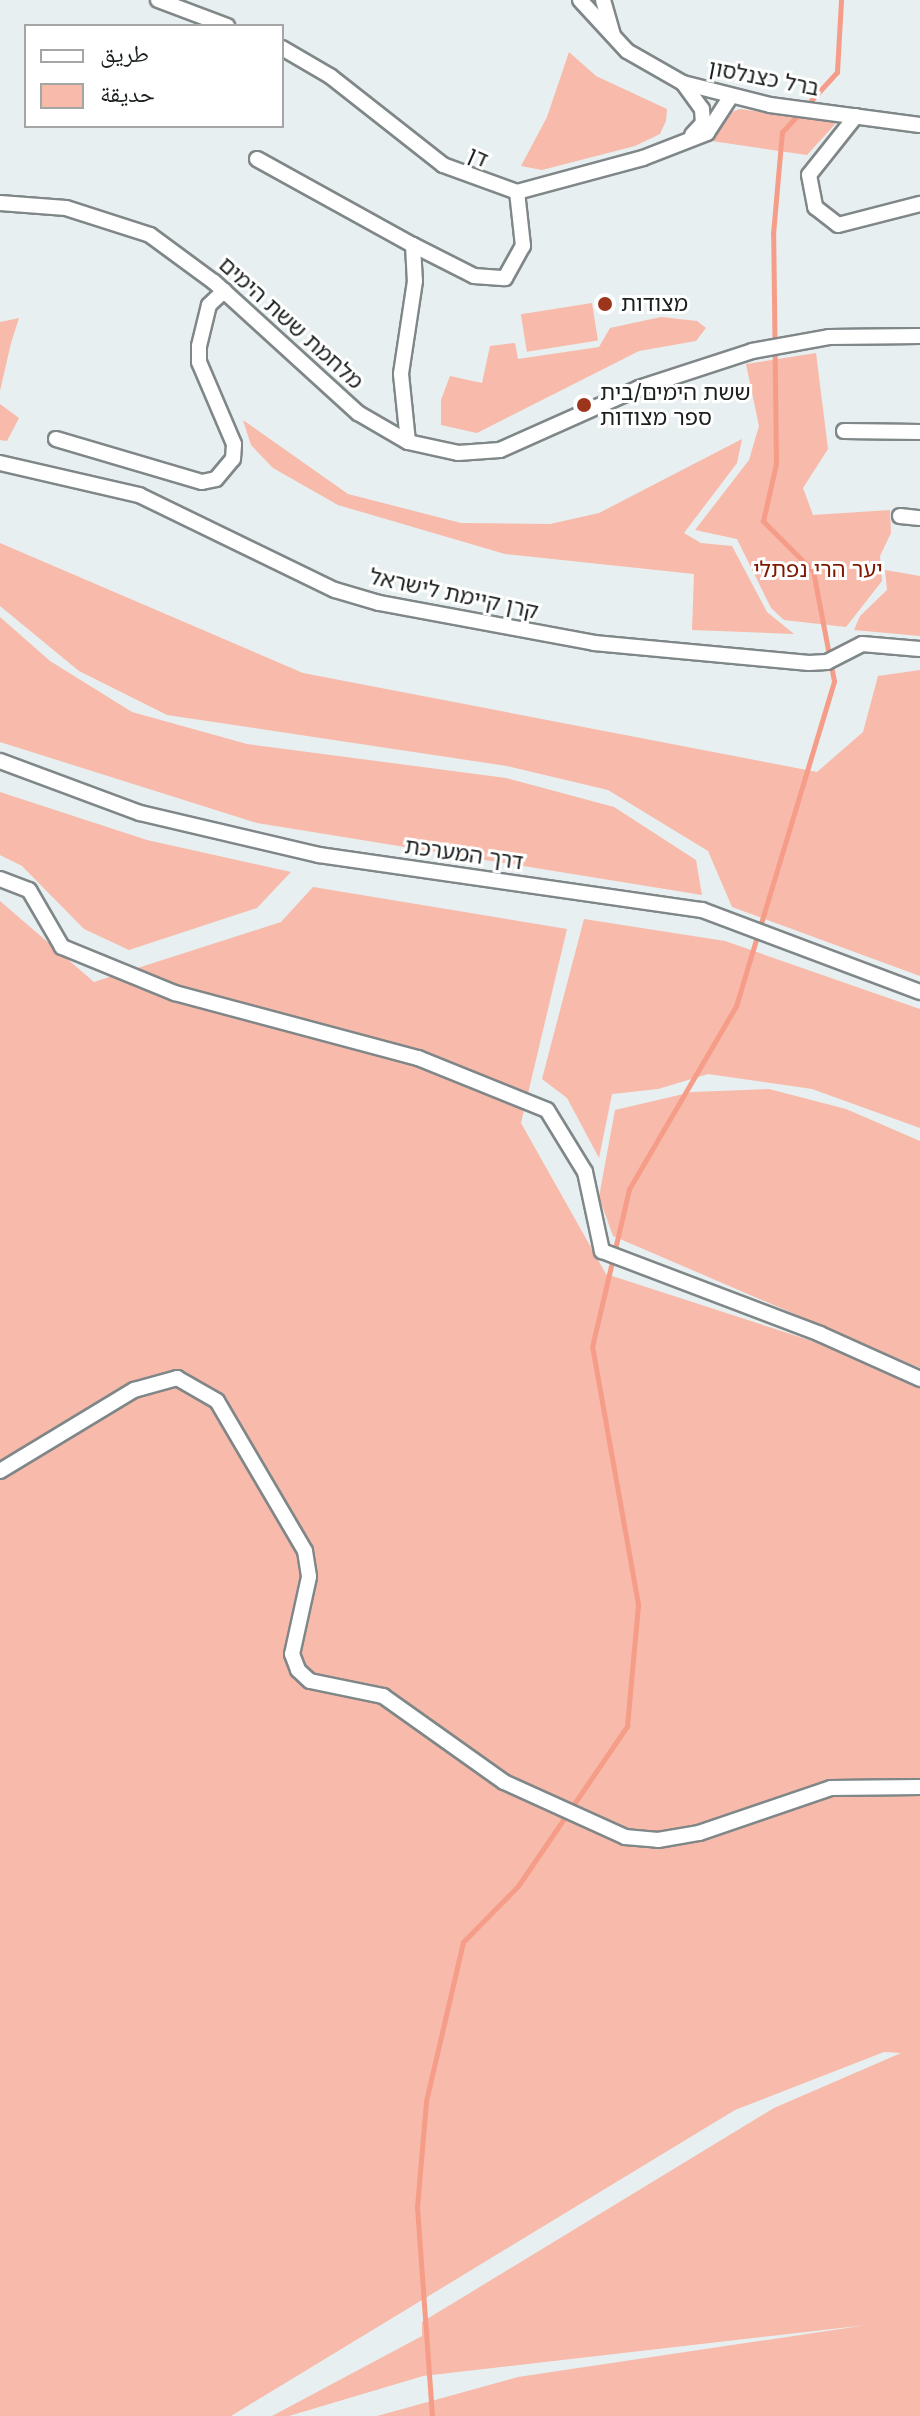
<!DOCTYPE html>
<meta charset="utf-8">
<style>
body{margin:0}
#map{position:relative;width:920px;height:2416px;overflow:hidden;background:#e7eff0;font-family:Inter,"Noto Naskh Arabic","Noto Sans Hebrew",sans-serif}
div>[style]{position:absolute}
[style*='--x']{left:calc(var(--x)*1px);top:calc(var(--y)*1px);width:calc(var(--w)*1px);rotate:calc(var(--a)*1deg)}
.green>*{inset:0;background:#f8baaa;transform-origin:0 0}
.stream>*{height:5px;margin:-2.5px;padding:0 2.5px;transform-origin:2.5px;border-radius:2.5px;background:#f59d88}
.roads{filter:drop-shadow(2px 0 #808788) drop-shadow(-2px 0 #808788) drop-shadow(0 2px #808788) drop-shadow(0 -2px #808788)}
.street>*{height:14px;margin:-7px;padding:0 7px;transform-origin:7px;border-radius:7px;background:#fff}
.dots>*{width:22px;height:22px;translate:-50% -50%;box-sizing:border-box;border:4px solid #fff;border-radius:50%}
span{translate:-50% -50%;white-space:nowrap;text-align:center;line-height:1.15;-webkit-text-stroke:6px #fff;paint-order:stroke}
.street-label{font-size:22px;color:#1c1f1f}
.poi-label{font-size:22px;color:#1c1f1f}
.left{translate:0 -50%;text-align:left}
.park-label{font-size:22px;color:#7e1800}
.legend{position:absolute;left:24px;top:24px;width:260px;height:104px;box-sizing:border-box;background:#fff;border:2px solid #a4a5a5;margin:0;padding:10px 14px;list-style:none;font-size:24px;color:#1c1f1f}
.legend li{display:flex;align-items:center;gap:16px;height:40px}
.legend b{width:40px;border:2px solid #a4a5a5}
</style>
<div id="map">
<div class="green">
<i style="clip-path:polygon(569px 52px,596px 76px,667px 109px,666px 121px,660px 134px,635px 146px,542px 170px,521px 166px,547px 117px)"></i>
<i style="clip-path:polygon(740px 109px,837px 122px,807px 155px,705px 140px,723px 115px)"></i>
<i style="left:592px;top:303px;width:38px;height:72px;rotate:81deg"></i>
<i style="clip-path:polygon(661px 317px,697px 321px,706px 328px,696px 341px,639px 351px,477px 433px,441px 425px,441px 400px,450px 376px,482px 383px,490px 346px,515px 343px,518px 359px,599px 347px,610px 328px)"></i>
<i style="clip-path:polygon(19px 318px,11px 343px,0 391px,0 322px)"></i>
<i style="clip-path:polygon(816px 353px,828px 449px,803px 488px,813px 515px,890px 510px,891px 533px,880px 556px,882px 581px,846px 627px,784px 620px,771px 608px,737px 539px,695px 530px,749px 460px,759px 426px,746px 364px)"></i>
<i style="clip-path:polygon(0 404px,19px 418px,7px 441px,0 440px)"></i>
<i style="clip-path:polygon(243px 420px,348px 494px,461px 523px,550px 524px,599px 513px,742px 439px,737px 463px,684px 533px,701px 543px,732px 546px,767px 612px,794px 634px,692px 630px,694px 574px,505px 554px,338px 505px,273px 468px,251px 445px)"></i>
<i style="clip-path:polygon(0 543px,303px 673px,817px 772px,863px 732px,878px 676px,920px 670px,920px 976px,732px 907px,708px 851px,608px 790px,507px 766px,167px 715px,79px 671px,0 606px)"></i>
<i style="clip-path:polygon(885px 570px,920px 576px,920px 636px,854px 630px,860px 616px,887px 590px)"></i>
<i style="clip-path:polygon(0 617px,50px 661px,132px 712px,247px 744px,506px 778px,614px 807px,696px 860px,702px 895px,257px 823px,0 742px)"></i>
<i style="clip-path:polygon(0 792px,147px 840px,291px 872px,257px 908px,129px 950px,84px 929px,22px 866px,0 855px)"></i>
<i style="clip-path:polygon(313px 887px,567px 929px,521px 1123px,606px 1274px,849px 1353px,920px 1387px,920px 2416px,377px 2416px,518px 2377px,867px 2325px,423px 2376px,289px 2416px,272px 2416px,422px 2336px,422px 2322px,774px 2108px,901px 2053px,884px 2052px,735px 2110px,231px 2416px,0 2416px,0 901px,94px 982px,281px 922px)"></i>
<i style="clip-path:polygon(584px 919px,725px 941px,920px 1009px,920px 1128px,812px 1089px,708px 1074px,658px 1089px,612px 1094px,599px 1158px,567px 1098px,542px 1079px)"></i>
<i style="clip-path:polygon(769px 1089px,846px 1109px,920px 1141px,920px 1368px,613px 1236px,599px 1197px,615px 1110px,692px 1092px)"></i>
</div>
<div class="stream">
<i style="--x:806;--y:106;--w:46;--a:-47.6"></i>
<i style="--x:837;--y:72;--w:72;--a:-86.8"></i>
<i style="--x:432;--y:2416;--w:210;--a:-94.1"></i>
<i style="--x:417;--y:2207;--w:106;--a:-85.1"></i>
<i style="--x:426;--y:2101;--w:163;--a:-76.9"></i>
<i style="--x:463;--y:1942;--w:78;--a:-45.5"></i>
<i style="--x:518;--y:1886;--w:194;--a:-55.7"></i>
<i style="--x:627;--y:1726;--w:122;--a:-84.8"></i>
<i style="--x:638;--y:1604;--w:261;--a:-100.1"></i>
<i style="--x:592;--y:1347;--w:162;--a:-76.8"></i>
<i style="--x:629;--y:1189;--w:212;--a:-59.7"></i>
<i style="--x:736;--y:1006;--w:339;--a:-73.2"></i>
<i style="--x:834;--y:681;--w:112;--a:-100.8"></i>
<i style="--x:813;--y:571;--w:71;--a:-135"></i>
<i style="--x:763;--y:521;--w:58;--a:-77.2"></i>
<i style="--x:776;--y:464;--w:230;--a:-90.7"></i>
<i style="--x:773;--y:234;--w:102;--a:-85"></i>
<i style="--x:782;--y:132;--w:26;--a:-47"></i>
</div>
<div class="roads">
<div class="street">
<i style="--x:158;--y:0;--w:74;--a:20.6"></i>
<i style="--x:580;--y:0;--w:69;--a:47.3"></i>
<i style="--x:627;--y:51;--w:64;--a:29.7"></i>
<i style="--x:683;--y:83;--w:90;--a:14.2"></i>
<i style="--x:770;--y:105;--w:151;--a:7.6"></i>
<i style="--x:603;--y:0;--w:37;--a:74"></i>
<i style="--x:282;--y:48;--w:56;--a:30.3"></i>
<i style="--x:330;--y:76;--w:144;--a:38.2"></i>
<i style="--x:443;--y:165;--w:79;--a:20"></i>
<i style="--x:517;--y:192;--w:131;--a:-15.1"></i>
<i style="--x:643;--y:158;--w:69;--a:-21.3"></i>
<i style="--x:707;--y:133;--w:44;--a:-57"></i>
<i style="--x:683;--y:83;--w:32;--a:54"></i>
<i style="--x:702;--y:109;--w:14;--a:86"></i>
<i style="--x:703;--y:123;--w:16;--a:133"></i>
<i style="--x:856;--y:116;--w:75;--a:128.5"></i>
<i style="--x:809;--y:175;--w:33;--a:79"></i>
<i style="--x:815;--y:207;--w:29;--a:38"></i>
<i style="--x:838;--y:225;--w:85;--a:-14.4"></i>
<i style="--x:257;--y:159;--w:178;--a:28.9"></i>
<i style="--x:413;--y:245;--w:36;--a:87"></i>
<i style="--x:415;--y:281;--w:94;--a:98.6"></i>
<i style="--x:401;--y:374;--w:68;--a:84.1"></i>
<i style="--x:0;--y:203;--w:66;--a:4.3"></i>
<i style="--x:66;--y:208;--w:88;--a:17.8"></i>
<i style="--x:150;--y:235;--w:79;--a:36.3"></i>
<i style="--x:214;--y:282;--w:195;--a:42.3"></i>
<i style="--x:358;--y:413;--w:58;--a:30.1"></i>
<i style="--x:408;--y:442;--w:51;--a:12.4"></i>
<i style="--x:458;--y:453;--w:42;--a:-4.1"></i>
<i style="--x:500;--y:450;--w:152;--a:-24"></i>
<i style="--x:639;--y:388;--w:119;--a:-18.1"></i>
<i style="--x:752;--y:351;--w:78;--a:-10.3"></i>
<i style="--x:829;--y:337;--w:91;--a:-0.6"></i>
<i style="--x:413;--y:245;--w:68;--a:26.9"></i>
<i style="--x:474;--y:276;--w:31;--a:4"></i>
<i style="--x:505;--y:278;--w:37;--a:-61"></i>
<i style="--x:523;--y:246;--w:54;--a:-96.3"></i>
<i style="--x:844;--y:431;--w:76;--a:0.8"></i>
<i style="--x:56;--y:439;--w:152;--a:16.4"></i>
<i style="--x:202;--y:482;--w:14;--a:-12"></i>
<i style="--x:216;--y:479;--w:26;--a:-50"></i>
<i style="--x:233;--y:459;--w:15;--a:-86"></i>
<i style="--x:234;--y:444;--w:89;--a:-113.1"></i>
<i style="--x:199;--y:362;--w:16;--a:-90"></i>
<i style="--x:199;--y:346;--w:42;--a:-76.3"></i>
<i style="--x:209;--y:305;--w:21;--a:-43"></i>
<i style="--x:0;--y:463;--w:143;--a:13"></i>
<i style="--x:139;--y:495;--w:218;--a:25.9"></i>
<i style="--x:335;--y:590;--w:46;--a:16.5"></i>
<i style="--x:379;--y:603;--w:219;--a:10.5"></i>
<i style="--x:594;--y:643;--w:216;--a:5.3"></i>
<i style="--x:809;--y:663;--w:18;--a:-3"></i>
<i style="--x:827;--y:662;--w:39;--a:-27"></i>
<i style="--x:862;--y:644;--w:58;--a:4.9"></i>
<i style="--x:900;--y:516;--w:20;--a:6"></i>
<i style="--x:0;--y:761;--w:149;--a:20.4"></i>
<i style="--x:140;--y:813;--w:184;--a:13.2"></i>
<i style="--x:319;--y:855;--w:387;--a:8.2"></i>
<i style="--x:702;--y:910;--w:233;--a:20.6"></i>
<i style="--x:0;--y:879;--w:31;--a:21"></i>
<i style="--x:29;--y:890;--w:66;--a:59.9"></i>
<i style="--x:62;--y:947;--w:122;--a:22.2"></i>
<i style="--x:175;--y:993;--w:252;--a:15"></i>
<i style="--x:418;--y:1058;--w:139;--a:22"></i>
<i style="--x:547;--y:1110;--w:73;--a:58.5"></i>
<i style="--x:585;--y:1172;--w:81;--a:77.9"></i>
<i style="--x:602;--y:1251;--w:233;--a:20.8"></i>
<i style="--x:820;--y:1334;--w:110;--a:24.2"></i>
<i style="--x:0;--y:1471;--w:157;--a:-31.2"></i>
<i style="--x:134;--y:1390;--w:45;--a:-15.6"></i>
<i style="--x:177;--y:1378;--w:46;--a:29.9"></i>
<i style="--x:217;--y:1401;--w:174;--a:59.6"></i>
<i style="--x:305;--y:1551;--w:26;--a:81"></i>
<i style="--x:309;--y:1577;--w:79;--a:102.4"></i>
<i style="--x:292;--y:1654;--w:17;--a:69"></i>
<i style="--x:298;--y:1670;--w:16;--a:43"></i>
<i style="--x:310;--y:1681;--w:75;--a:11.6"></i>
<i style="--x:383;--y:1696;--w:148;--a:35.4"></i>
<i style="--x:504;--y:1782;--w:133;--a:24.4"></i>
<i style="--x:625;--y:1837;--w:33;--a:5"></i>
<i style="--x:658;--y:1840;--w:42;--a:-9.7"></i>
<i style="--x:699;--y:1833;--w:139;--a:-18.8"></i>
<i style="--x:831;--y:1788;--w:89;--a:-0.6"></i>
</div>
</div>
<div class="dots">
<i style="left:605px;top:304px;background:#9d351c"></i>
<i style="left:584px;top:405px;background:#9d351c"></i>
</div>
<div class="street-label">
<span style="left:764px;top:78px;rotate:11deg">ברל כצנלסון</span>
<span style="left:478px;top:157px;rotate:24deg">דן</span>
<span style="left:291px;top:323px;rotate:42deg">מלחמת ששת הימים</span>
<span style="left:454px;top:594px;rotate:12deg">קרן קיימת לישראל</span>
<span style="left:464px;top:854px;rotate:8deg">דרך המערכת</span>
</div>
<div class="poi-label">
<span class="left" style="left:621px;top:304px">מצודות</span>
<span class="left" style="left:600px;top:405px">ששת הימים/בית<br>ספר מצודות</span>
</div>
<div class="park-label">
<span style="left:818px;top:570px">יער הרי נפתלי</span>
</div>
<ul class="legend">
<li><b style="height:10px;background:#fff"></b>طريق</li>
<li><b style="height:22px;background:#f8baaa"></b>حديقة</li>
</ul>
</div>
